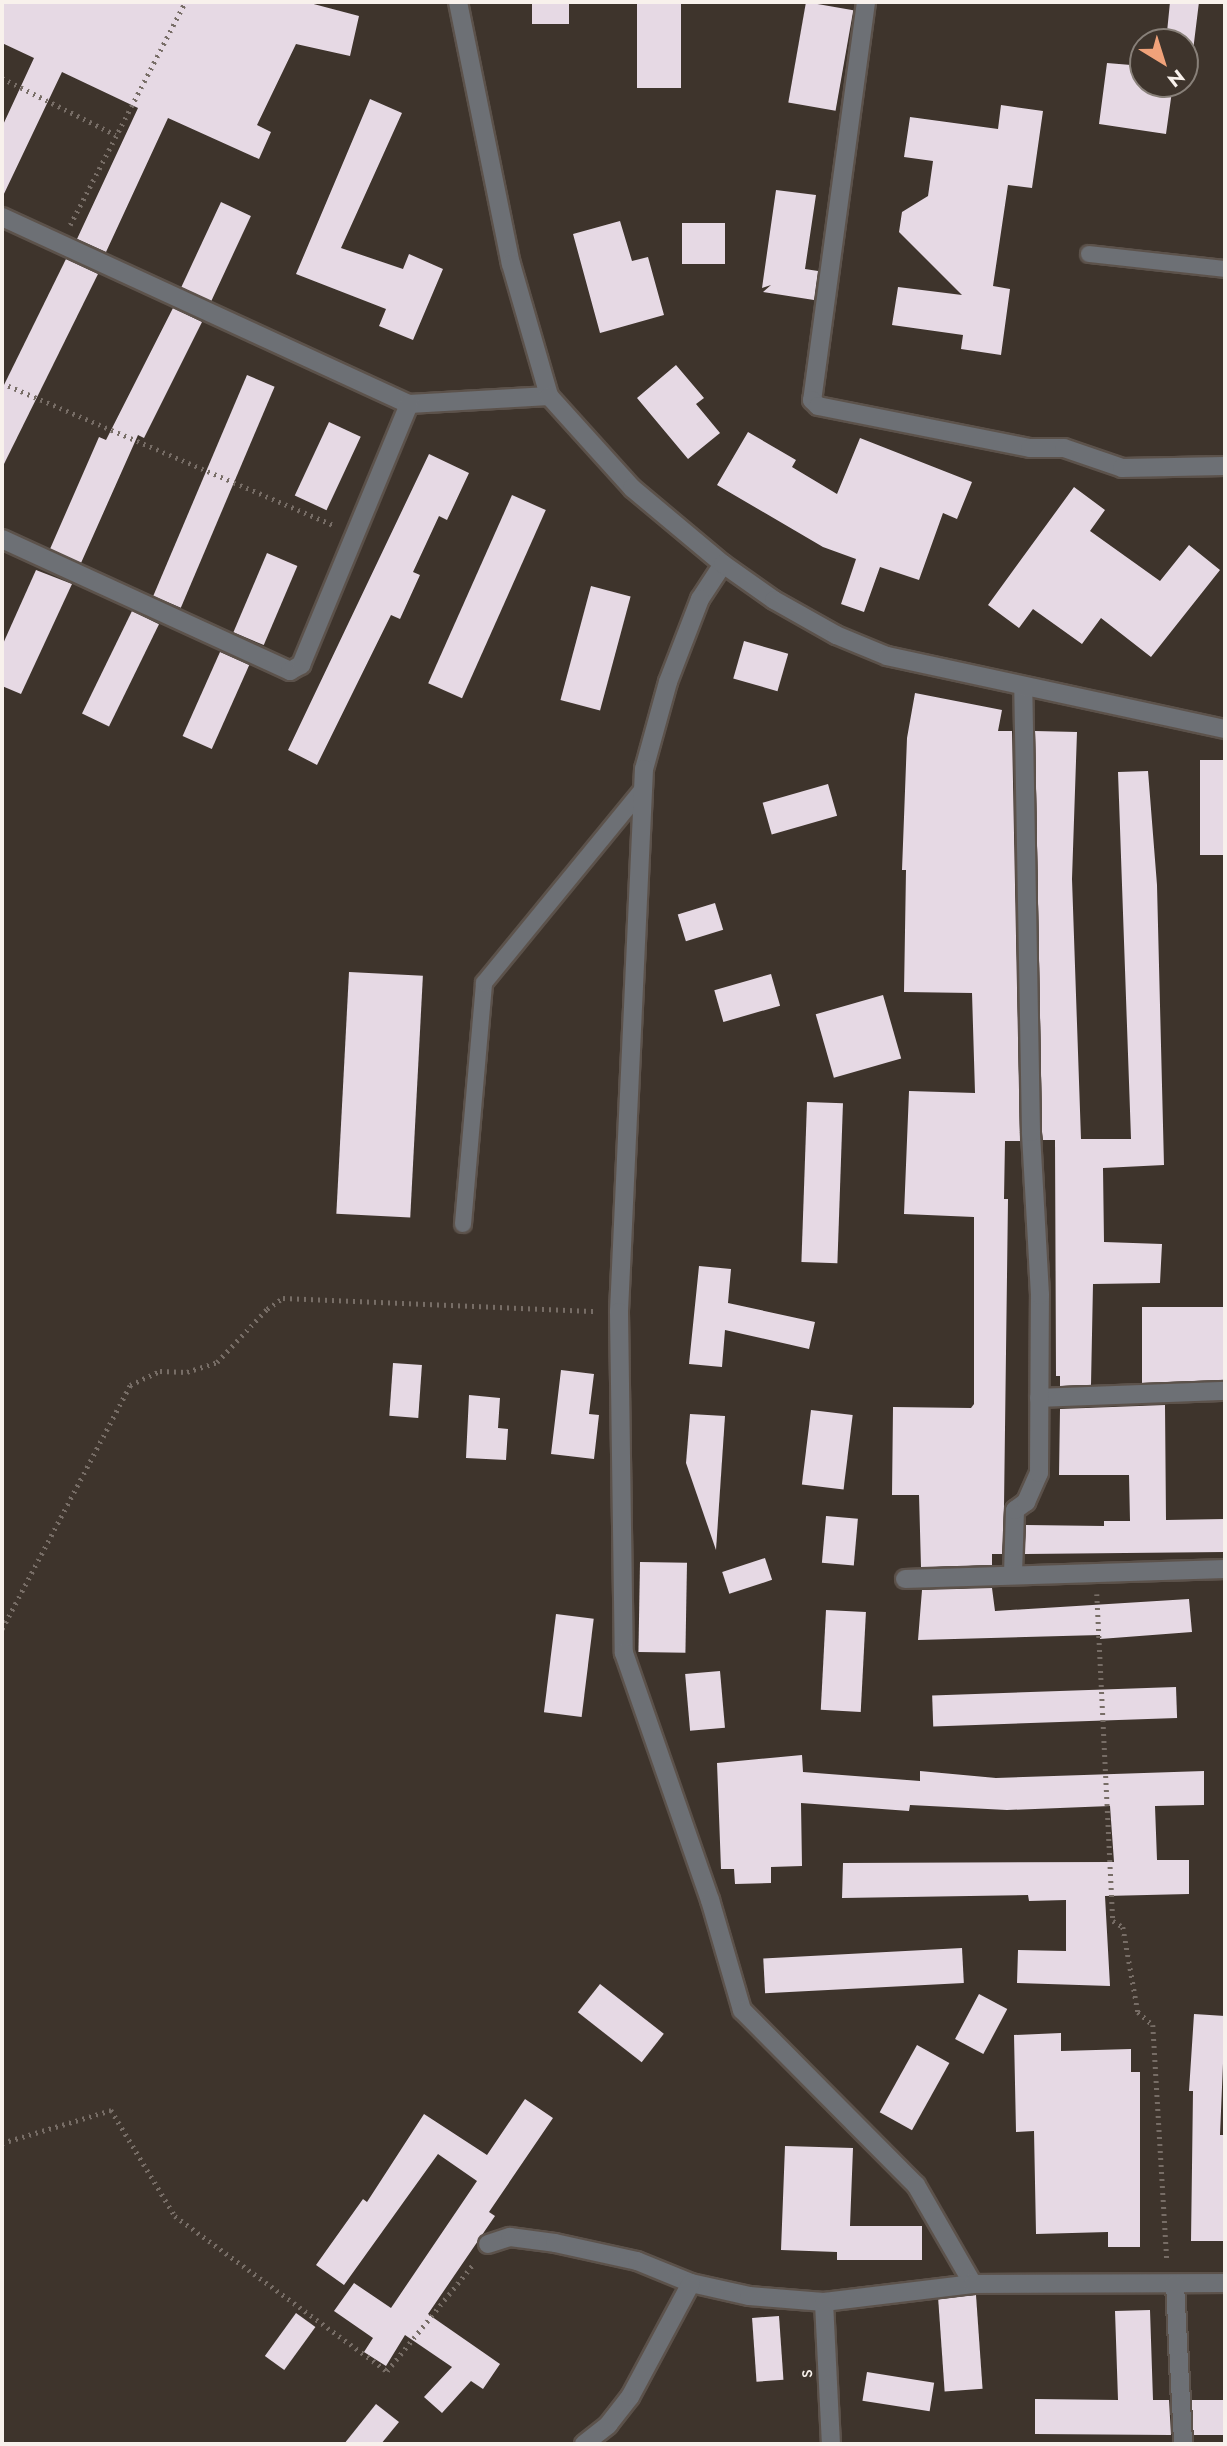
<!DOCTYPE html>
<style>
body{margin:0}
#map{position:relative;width:1227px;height:2446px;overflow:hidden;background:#3e342c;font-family:Jost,sans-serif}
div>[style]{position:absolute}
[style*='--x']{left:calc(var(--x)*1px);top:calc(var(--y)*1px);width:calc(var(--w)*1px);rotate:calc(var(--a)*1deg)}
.building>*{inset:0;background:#e6d9e4;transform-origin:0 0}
.path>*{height:4.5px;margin-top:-2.25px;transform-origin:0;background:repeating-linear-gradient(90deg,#776d66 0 2px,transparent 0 7px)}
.roads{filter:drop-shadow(2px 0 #5c524b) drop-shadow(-2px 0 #5c524b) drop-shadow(0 2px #5c524b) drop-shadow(0 -2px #5c524b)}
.service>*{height:16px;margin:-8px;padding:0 8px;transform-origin:8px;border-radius:8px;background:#6d7075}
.minor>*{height:18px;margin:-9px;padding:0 9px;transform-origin:9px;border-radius:9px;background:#6d7075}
.tertiary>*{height:18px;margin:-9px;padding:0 9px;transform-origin:9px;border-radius:9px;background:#6d7075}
span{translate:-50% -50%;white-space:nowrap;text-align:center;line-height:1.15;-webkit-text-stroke:7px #3e342c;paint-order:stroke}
.street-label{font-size:21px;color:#f8f1ec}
.frame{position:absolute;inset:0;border:4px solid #f8f1ec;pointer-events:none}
.north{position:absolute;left:1129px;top:28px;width:70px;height:70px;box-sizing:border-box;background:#3e342c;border:2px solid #888079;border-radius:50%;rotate:142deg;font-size:19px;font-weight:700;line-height:28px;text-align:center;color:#f8f1ec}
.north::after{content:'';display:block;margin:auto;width:24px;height:32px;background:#f0a27a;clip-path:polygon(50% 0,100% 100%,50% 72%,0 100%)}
</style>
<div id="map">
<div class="building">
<i style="clip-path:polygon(2px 2px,306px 2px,359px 16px,350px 56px,296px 44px,257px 125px,271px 132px,259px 159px,168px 118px,106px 252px,77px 239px,138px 108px,62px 72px,2px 198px,2px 127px,34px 58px,2px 43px)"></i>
<i style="left:532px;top:2px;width:37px;height:22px"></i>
<i style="left:637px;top:2px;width:44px;height:86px"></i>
<i style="left:806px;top:2px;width:48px;height:102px;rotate:10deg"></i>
<i style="clip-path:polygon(1170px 2px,1199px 2px,1191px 67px,1185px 67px,1185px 42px,1166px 42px)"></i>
<i style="clip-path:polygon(1107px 63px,1143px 66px,1143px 84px,1173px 84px,1166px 134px,1099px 124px)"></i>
<i style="clip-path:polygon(370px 99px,402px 113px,341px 248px,403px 269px,409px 254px,443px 269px,413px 340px,379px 326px,386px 309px,296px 274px)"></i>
<i style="clip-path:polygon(1001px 105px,1043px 111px,1032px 188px,1008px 185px,993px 286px,1010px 289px,1001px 355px,961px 349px,963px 335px,892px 325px,898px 287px,962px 295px,899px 232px,902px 212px,928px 196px,933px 161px,904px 157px,910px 117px,998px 129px)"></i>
<i style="clip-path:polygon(776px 190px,816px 195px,805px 269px,818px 271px,814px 300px,763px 292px,771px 285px,762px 288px)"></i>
<i style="left:221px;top:202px;width:33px;height:94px;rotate:25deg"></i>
<i style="clip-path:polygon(620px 221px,632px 261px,648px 257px,664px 315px,600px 333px,573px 234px)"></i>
<i style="left:725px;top:223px;width:41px;height:43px;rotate:90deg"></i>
<i style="clip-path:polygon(66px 259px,98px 274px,2px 468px,2px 389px)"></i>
<i style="clip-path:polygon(173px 308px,202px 322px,144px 438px,138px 435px,81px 563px,50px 549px,99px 437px,106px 440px)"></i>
<i style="clip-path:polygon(676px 365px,704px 398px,696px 404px,720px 433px,688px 459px,637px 398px)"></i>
<i style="left:247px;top:375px;width:30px;height:240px;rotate:23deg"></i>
<i style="left:329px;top:422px;width:35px;height:81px;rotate:25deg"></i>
<i style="clip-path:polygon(748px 432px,796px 460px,792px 467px,837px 494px,860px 438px,972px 482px,957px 519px,943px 513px,919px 580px,880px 567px,864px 612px,841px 604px,856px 559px,823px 547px,717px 485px)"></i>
<i style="clip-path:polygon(429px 454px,469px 473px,447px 520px,439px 516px,413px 572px,420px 575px,400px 619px,391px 615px,317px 765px,288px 750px)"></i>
<i style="clip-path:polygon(1074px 487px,1105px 510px,1090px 531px,1160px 581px,1189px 545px,1220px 570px,1151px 657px,1101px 618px,1082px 644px,1033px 609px,1019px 628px,988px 605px)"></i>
<i style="left:512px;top:495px;width:37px;height:206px;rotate:24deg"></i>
<i style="left:267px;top:553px;width:33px;height:86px;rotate:23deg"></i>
<i style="clip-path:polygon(36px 570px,72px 584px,21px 694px,2px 686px,2px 646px)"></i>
<i style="left:591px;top:586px;width:41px;height:118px;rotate:15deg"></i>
<i style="left:132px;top:611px;width:30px;height:114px;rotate:26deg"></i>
<i style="left:744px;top:641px;width:46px;height:39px;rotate:16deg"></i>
<i style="left:220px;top:652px;width:32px;height:92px;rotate:24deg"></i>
<i style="clip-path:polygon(915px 693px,1002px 710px,998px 731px,1012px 731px,1020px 1141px,1005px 1141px,1004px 1199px,1008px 1199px,1004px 1506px,1002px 1554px,992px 1554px,992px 1565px,921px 1567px,919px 1495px,892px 1495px,893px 1407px,971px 1408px,974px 1404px,974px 1217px,904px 1214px,909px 1091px,975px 1093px,972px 993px,904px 992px,906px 870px,902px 870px,907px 738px)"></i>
<i style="clip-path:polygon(1035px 731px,1077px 732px,1072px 879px,1081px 1139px,1131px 1139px,1118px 772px,1148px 771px,1157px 885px,1164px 1165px,1103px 1168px,1104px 1242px,1162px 1244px,1160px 1283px,1093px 1284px,1091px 1385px,1060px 1386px,1060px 1376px,1056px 1376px,1055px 1140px,1043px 1140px,1042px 1132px)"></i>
<i style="left:1225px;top:760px;width:95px;height:25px;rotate:90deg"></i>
<i style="left:828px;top:784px;width:33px;height:68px;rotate:74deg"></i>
<i style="left:715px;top:903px;width:28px;height:39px;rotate:73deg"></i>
<i style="left:349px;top:972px;width:74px;height:242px;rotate:3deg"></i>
<i style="left:771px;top:974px;width:33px;height:59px;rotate:74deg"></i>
<i style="left:883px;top:995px;width:66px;height:70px;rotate:74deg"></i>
<i style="left:807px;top:1102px;width:36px;height:160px;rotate:2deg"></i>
<i style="clip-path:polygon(699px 1266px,731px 1269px,728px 1303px,815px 1322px,809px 1349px,725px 1330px,722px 1367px,689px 1364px)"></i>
<i style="left:1142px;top:1307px;width:83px;height:76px"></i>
<i style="left:393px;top:1363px;width:29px;height:53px;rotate:4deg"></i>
<i style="clip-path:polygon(561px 1370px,594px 1374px,589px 1414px,599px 1415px,594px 1459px,551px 1454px)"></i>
<i style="clip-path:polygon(469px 1395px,500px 1398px,498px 1428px,508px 1429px,506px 1460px,466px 1458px)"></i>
<i style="clip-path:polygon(1165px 1405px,1166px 1520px,1225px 1519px,1225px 1552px,1025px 1554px,1026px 1525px,1104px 1526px,1104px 1521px,1130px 1521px,1129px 1475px,1059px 1475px,1060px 1409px)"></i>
<i style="left:811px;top:1410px;width:42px;height:75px;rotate:7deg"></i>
<i style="clip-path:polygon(690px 1414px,725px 1416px,716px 1550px,686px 1463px)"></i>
<i style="left:826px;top:1516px;width:32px;height:47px;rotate:5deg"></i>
<i style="left:765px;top:1558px;width:23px;height:45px;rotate:72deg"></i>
<i style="left:640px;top:1562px;width:47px;height:90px;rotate:1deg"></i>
<i style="clip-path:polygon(992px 1588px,995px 1611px,1189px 1599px,1192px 1632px,1100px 1639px,1100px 1635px,918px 1640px,922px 1590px)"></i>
<i style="left:826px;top:1610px;width:40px;height:100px;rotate:3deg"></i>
<i style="left:556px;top:1614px;width:38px;height:99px;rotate:7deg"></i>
<i style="left:720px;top:1671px;width:57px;height:35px;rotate:85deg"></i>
<i style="left:1176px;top:1687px;width:31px;height:244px;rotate:88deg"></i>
<i style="clip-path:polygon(802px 1755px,803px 1772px,920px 1781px,920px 1771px,996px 1778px,1204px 1771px,1204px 1805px,1155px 1806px,1157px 1860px,1189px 1860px,1189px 1894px,1105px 1896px,1110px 1986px,1017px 1983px,1018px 1950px,1066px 1951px,1066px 1900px,1029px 1901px,1028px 1895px,842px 1898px,843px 1863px,1114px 1862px,1110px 1806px,1007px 1810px,910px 1805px,909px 1811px,801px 1803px,802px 1866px,771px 1867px,771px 1883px,735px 1884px,734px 1869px,721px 1869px,717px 1763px)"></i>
<i style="left:962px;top:1948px;width:35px;height:199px;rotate:87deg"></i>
<i style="left:600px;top:1984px;width:81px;height:36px;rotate:38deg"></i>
<i style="left:979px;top:1994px;width:32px;height:51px;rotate:28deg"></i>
<i style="clip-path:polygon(1194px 2014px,1225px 2016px,1220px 2135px,1225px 2135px,1225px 2241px,1191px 2241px,1193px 2091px,1189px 2091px)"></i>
<i style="clip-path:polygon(1061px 2033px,1061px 2051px,1131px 2049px,1131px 2072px,1140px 2072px,1140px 2247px,1108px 2247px,1108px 2232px,1036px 2234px,1034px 2131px,1016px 2132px,1014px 2035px)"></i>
<i style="left:917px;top:2045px;width:37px;height:77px;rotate:29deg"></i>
<i style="clip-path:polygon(525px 2099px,553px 2118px,489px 2212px,495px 2216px,428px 2314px,500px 2364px,483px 2389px,471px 2381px,442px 2413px,424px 2397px,452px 2367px,405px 2335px,386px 2366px,364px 2352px,373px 2338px,334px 2311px,354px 2283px,391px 2308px,477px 2181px,438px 2154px,344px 2285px,316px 2265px,363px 2199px,367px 2202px,424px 2114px,487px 2155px)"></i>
<i style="clip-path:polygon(785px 2146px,853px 2148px,850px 2226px,922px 2226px,922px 2260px,837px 2260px,837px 2252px,781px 2250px)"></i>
<i style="left:976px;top:2295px;width:94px;height:38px;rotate:86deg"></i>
<i style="clip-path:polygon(1150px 2310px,1153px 2400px,1169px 2400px,1171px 2435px,1035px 2434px,1035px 2399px,1118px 2400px,1115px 2311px)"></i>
<i style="left:296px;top:2313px;width:24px;height:53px;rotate:36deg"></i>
<i style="left:779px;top:2316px;width:64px;height:27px;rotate:86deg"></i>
<i style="left:867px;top:2372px;width:68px;height:29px;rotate:9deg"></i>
<i style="left:1192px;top:2400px;width:33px;height:35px"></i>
<i style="clip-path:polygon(376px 2404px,399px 2422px,381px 2444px,344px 2444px)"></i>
</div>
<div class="path">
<i style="--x:2;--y:78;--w:127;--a:26.6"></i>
<i style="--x:70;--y:225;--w:251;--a:-62.7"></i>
<i style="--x:2;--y:383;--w:362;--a:23.2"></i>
<i style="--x:1097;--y:1594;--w:327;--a:87.2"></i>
<i style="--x:1113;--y:1921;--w:12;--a:31"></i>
<i style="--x:1123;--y:1927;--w:86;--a:80"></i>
<i style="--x:1138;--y:2012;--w:20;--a:41"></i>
<i style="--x:1153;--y:2025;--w:234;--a:86.6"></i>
<i style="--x:2;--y:1629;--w:276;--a:-62.3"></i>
<i style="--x:130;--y:1385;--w:33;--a:-25"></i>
<i style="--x:160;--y:1371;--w:27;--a:2"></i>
<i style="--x:187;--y:1372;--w:32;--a:-18"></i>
<i style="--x:217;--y:1362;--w:73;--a:-46.7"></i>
<i style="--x:267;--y:1309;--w:19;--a:-35"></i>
<i style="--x:283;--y:1298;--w:315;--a:2.4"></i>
<i style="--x:2;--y:2143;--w:114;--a:-16.8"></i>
<i style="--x:111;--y:2110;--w:124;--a:58.9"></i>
<i style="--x:175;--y:2216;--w:263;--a:36.2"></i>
<i style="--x:387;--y:2371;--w:139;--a:-51.1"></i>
</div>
<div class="roads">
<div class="service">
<i style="--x:1089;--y:254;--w:137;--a:6.3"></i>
<i style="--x:463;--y:1224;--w:242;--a:-85"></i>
<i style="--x:484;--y:983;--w:251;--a:-50.7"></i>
</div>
<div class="minor">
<i style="--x:866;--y:2;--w:402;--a:97.7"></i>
<i style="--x:812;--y:400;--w:8;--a:45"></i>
<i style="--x:818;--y:406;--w:216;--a:11.2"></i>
<i style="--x:1030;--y:448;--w:34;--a:0"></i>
<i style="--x:1064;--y:448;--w:61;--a:19"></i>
<i style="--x:1122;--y:468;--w:103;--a:-1.1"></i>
<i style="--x:2;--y:217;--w:448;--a:24.7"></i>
<i style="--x:409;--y:404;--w:140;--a:-3.3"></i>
<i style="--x:2;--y:539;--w:317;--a:24.6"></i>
<i style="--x:290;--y:671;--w:13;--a:-29"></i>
<i style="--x:301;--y:665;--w:282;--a:-67.5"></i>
<i style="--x:723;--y:564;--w:42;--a:123.3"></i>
<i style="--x:700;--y:599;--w:89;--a:111.1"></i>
<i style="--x:668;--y:682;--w:90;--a:105.4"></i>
<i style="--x:644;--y:769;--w:544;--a:92.64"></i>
<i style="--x:619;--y:1312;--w:341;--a:89.2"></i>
<i style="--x:624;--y:1653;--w:262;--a:70.8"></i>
<i style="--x:710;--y:1900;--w:115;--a:73.8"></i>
<i style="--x:742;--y:2010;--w:247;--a:45.2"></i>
<i style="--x:916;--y:2185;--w:114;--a:60.1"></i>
<i style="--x:1039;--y:1398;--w:186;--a:-2.2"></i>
<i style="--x:1013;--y:1574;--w:64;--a:-88.2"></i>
<i style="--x:1015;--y:1510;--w:14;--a:-36"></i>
<i style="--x:1026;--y:1502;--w:32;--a:-66"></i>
<i style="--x:1039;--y:1473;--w:178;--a:-89.7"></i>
<i style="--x:1040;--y:1295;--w:163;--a:-93.2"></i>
<i style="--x:1031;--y:1132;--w:446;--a:-91"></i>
<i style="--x:905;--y:1579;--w:320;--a:-1.8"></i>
<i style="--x:488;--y:2244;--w:23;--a:-18"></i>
<i style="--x:510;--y:2237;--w:45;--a:7.6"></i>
<i style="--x:555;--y:2243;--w:84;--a:12.4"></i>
<i style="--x:637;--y:2261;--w:58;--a:22.2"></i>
<i style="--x:691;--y:2283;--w:59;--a:12.6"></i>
<i style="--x:749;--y:2296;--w:75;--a:4.6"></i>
<i style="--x:824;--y:2302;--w:150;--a:-6.9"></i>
<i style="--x:973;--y:2284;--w:252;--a:-0.2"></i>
<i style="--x:1175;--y:2284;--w:160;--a:87.1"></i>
<i style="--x:824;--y:2302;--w:142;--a:87.2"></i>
<i style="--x:584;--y:2444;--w:31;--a:-38"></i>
<i style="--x:608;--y:2425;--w:36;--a:-52"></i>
<i style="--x:630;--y:2397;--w:129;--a:-61.8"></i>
</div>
<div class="tertiary">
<i style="--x:458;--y:2;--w:267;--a:78.6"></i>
<i style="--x:511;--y:264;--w:137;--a:73.9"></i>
<i style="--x:549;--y:396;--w:124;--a:47.9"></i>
<i style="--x:632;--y:488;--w:119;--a:39.9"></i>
<i style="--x:723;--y:564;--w:62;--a:35.2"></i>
<i style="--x:774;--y:600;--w:71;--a:29.4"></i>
<i style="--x:836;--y:635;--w:55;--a:22.4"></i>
<i style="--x:887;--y:656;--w:346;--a:12.2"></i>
</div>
</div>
<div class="street-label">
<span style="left:805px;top:2374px;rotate:-93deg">s</span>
</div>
<div class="frame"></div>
<div class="north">N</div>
</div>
